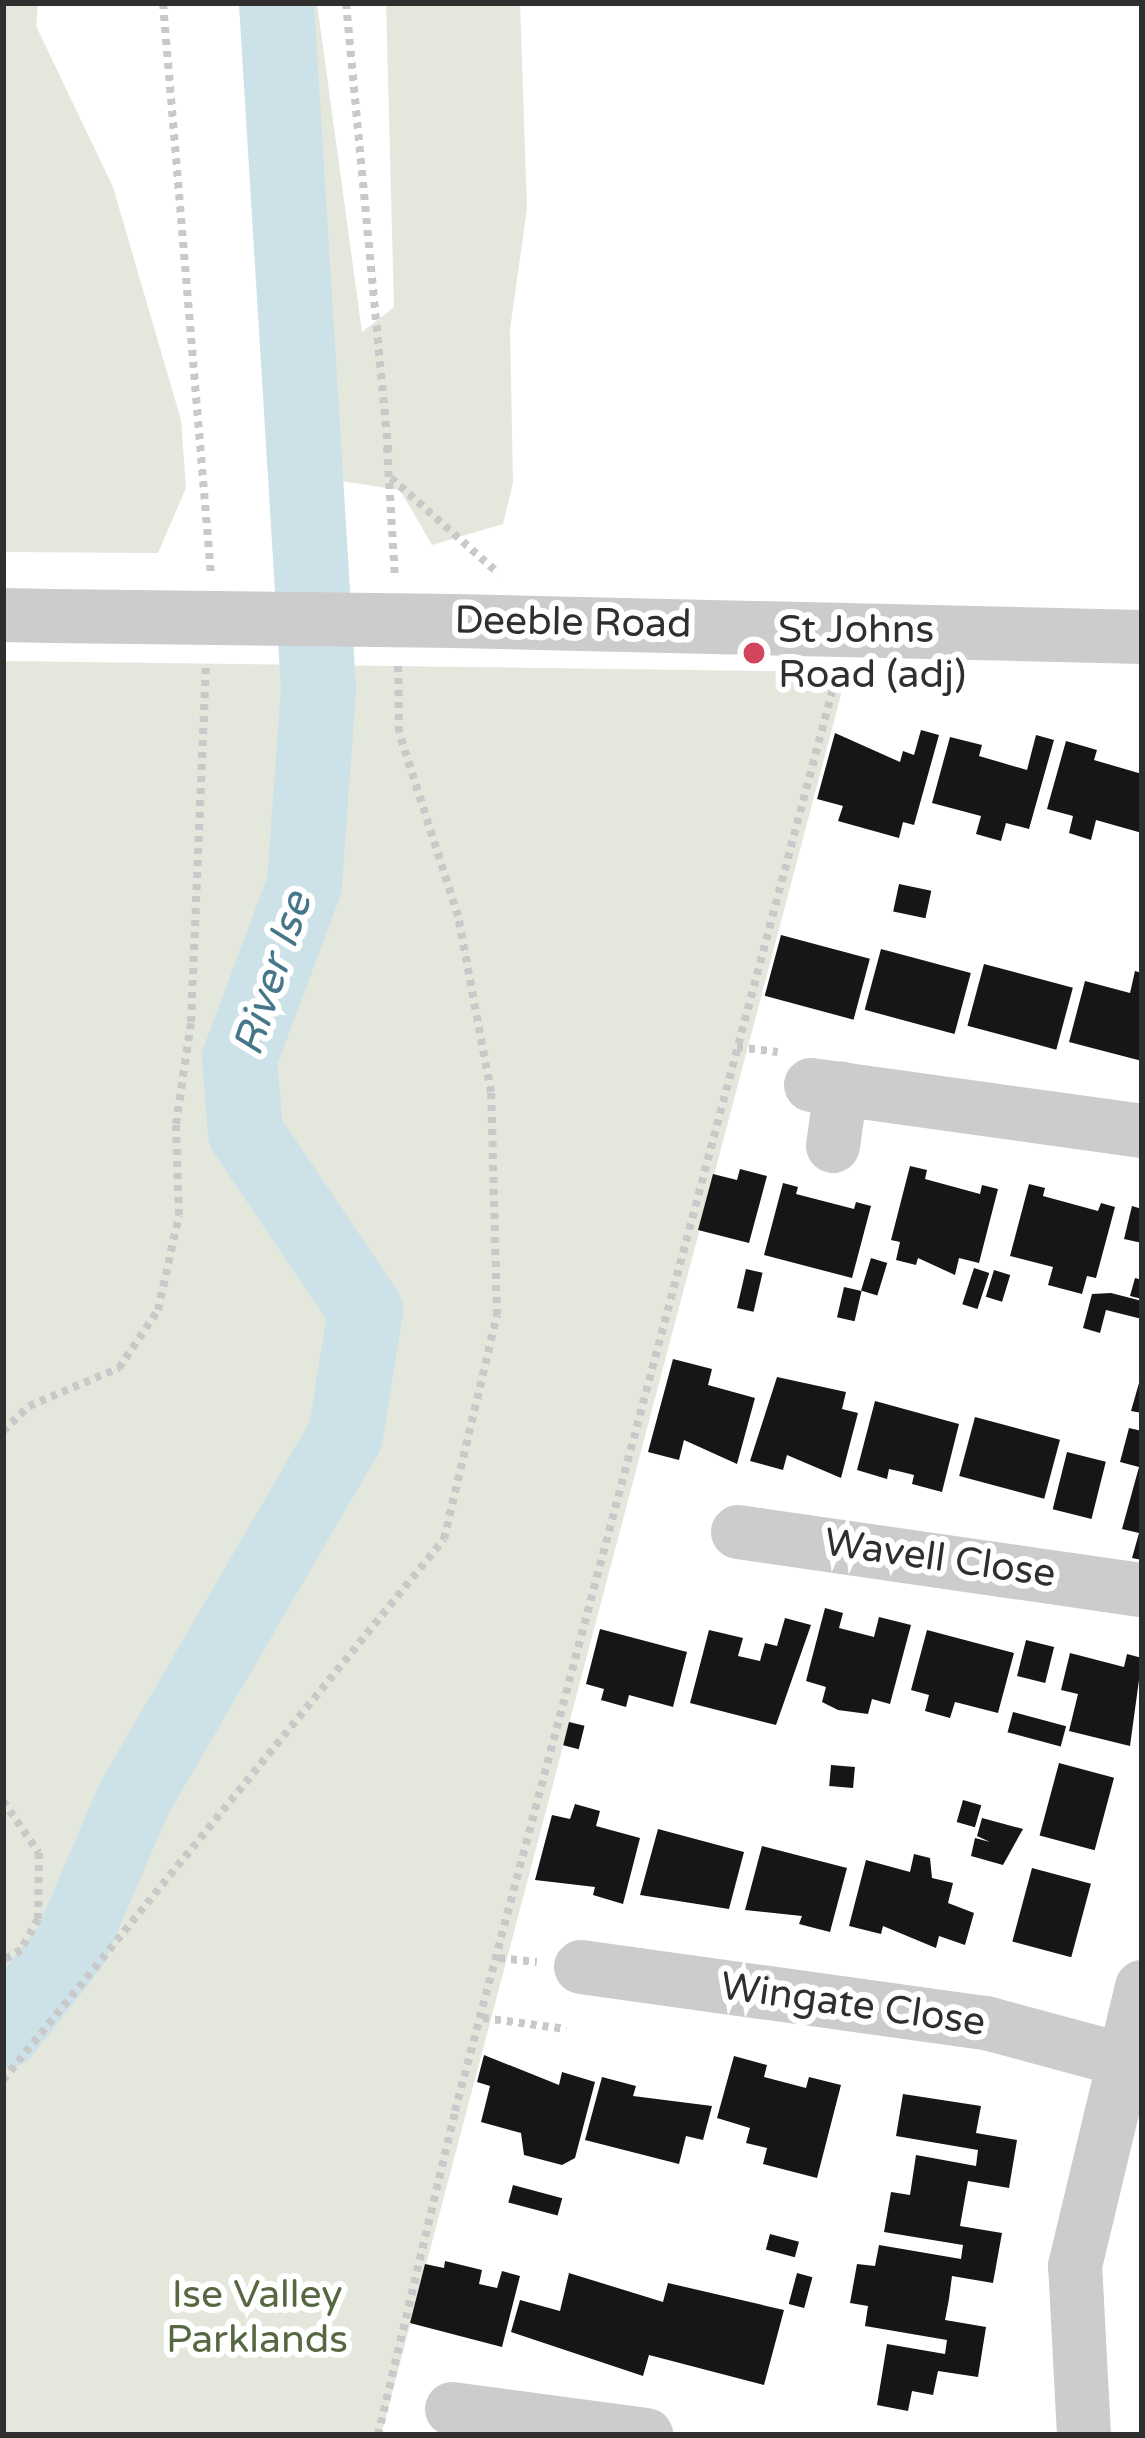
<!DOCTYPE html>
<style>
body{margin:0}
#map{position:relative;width:1145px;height:2438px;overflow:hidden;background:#fff;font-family:"Varela Round",sans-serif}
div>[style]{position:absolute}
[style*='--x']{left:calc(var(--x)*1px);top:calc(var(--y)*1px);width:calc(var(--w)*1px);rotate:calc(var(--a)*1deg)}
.green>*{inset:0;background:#e4e8dc}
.river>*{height:75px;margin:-37.5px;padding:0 37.5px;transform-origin:37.5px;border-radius:37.5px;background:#cde1e9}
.building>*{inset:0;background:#161616;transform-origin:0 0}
.path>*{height:8px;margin-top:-4px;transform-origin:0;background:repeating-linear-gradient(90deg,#c9c9c9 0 6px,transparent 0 12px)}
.minor>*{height:54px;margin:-27px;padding:0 27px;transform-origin:27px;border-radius:27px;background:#ccc}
.minor-bridge>*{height:54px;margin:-27px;padding:0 27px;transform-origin:27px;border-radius:27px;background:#ccc}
.dots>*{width:33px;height:33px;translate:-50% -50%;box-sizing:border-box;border:6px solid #fff;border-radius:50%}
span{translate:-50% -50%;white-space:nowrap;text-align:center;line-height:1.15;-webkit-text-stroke:12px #fff;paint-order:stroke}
.street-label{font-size:39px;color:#2f2f2f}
.poi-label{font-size:39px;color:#2f2f2f}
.left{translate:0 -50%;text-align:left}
.park-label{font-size:39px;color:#576741}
.water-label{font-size:42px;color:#457689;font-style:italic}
.frame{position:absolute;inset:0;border:6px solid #2f2f2f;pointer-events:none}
</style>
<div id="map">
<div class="green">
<i style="clip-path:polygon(3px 3px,38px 3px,36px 26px,113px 187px,181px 420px,186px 488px,158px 553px,3px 552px)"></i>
<i style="clip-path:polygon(260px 3px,317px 3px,362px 332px,394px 307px,386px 3px,520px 3px,527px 208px,510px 330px,513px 483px,503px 524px,432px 545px,400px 490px,321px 478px,305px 272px,266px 104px)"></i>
<i style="clip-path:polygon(3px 661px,847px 672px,381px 2435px,3px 2435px)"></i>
</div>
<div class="river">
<i style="--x:3;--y:2031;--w:108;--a:-51.8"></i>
<i style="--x:70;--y:1946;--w:160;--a:-66.8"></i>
<i style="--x:133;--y:1799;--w:421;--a:-59.8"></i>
<i style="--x:345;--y:1435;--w:127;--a:-80.9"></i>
<i style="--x:365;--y:1310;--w:215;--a:-124"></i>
<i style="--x:245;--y:1132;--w:74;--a:-94.6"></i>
<i style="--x:239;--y:1058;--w:186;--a:-69.5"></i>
<i style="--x:304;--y:884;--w:196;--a:-85.9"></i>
<i style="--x:318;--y:688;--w:686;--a:-93.51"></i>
</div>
<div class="building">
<i style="clip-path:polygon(921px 730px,939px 735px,914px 825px,903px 822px,899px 838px,838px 821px,843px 806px,817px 799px,835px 733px,900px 762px,903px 751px,914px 755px)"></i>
<i style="clip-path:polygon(1036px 735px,1054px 740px,1029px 829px,1006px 823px,1001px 841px,976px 834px,981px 816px,932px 803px,950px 737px,982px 745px,979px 756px,1027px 770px)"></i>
<i style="clip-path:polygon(1066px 741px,1097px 750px,1094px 760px,1142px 774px,1142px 833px,1096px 820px,1091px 840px,1069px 833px,1073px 816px,1047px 809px)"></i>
<i style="left:899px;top:884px;width:33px;height:28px;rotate:12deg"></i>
<i style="left:781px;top:935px;width:92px;height:63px;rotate:15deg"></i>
<i style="left:881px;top:949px;width:93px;height:63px;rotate:15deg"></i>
<i style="left:984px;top:964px;width:92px;height:64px;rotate:15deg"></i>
<i style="clip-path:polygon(1135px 971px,1142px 973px,1142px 1061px,1069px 1042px,1085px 981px,1130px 993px)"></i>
<i style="clip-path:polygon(910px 1166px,927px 1170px,925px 1179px,980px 1194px,982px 1185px,998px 1189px,979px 1263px,959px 1258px,955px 1275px,918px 1258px,916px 1265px,896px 1260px,900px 1242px,891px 1240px)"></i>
<i style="clip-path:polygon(740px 1169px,767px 1176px,749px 1243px,698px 1230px,713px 1174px,737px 1180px)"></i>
<i style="clip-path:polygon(783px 1183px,798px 1187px,796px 1194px,854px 1209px,856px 1202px,871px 1206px,852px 1278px,764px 1255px)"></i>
<i style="clip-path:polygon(1029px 1184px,1045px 1188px,1043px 1196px,1098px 1211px,1101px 1203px,1115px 1207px,1096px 1278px,1087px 1276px,1082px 1294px,1048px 1285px,1053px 1267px,1010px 1256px)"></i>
<i style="clip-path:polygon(1132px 1206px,1142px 1209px,1142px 1243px,1124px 1239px)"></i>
<i style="left:871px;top:1258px;width:17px;height:34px;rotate:17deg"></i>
<i style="left:974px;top:1268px;width:16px;height:38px;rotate:18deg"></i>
<i style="left:746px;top:1269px;width:17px;height:40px;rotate:13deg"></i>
<i style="left:994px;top:1270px;width:17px;height:28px;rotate:17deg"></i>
<i style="clip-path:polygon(1135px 1278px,1142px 1280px,1142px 1299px,1130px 1296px)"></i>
<i style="left:844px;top:1287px;width:18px;height:31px;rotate:13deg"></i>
<i style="clip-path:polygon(1111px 1293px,1142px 1301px,1142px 1319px,1106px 1310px,1100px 1333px,1083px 1328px,1092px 1294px)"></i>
<i style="clip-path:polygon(673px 1359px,712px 1369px,708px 1385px,755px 1398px,737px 1464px,684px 1440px,679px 1460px,648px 1452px)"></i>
<i style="clip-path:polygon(1141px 1376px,1142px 1376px,1142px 1413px,1131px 1411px)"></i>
<i style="clip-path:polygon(777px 1377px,846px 1392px,842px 1409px,858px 1413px,841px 1478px,787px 1455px,783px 1470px,750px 1461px)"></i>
<i style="clip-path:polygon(875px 1401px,959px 1424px,942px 1492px,912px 1484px,914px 1475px,902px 1472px,889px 1469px,887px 1479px,857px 1470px)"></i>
<i style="left:975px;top:1417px;width:88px;height:61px;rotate:15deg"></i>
<i style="clip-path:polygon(1129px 1428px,1142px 1431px,1142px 1560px,1132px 1558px,1139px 1533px,1122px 1529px,1139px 1467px,1120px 1462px)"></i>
<i style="left:1067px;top:1452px;width:40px;height:59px;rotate:14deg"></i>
<i style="clip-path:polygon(825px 1608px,843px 1613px,839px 1628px,874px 1637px,879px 1617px,911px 1625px,890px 1704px,872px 1699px,868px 1714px,838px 1710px,822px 1702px,826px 1687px,806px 1681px)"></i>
<i style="clip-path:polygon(785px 1618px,811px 1625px,776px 1725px,690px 1703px,709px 1630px,743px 1638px,738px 1656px,760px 1661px,765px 1643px,777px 1646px)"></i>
<i style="clip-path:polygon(600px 1629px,687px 1652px,673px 1707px,629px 1695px,626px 1707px,601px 1700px,604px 1689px,586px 1684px)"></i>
<i style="clip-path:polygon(927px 1630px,1014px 1653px,998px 1713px,955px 1702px,950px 1718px,925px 1711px,929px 1695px,911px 1690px)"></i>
<i style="left:1026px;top:1640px;width:29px;height:37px;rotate:14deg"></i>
<i style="clip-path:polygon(1070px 1653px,1124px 1667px,1127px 1654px,1142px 1658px,1130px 1746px,1069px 1731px,1078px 1694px,1061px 1690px)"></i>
<i style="left:1013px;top:1712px;width:55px;height:21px;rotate:15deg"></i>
<i style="left:569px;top:1722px;width:16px;height:24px;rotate:14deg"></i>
<i style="left:1059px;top:1763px;width:57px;height:75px;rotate:15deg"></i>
<i style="left:831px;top:1765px;width:24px;height:21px;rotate:5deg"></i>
<i style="left:963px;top:1800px;width:19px;height:23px;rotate:16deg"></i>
<i style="clip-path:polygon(575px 1804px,600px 1811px,596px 1826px,640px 1838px,623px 1904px,593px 1895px,595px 1887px,535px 1880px,552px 1815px,570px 1819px)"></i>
<i style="clip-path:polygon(982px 1818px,1023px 1829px,1003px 1865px,971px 1856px,975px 1838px,990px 1842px,977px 1836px)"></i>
<i style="clip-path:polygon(658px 1829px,744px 1852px,729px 1909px,640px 1895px)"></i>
<i style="clip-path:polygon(762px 1846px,847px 1868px,830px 1932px,799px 1924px,802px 1916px,745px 1910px)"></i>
<i style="clip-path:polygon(914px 1854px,930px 1858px,932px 1878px,953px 1883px,948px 1903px,974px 1913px,965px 1945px,939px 1936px,936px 1948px,883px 1926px,881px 1934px,849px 1926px,866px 1860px,910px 1872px)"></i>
<i style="left:1032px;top:1868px;width:61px;height:76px;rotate:15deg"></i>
<i style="clip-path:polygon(484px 2055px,559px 2085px,562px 2072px,595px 2082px,575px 2158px,562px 2165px,524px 2155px,521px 2133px,481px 2122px,490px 2086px,477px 2082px)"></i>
<i style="clip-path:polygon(734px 2056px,767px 2065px,764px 2077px,806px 2088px,809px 2077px,841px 2085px,817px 2178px,763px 2164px,767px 2148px,746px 2143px,750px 2128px,717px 2118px)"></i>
<i style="clip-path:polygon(602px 2077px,636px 2086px,633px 2096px,712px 2106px,703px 2140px,686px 2136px,679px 2164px,585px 2140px)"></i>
<i style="clip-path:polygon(903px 2094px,981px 2106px,976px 2133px,1017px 2140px,1009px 2188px,968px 2181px,960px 2226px,1002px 2233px,993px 2283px,952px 2276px,949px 2299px,945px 2320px,986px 2327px,978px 2377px,938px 2371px,933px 2395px,912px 2391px,908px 2411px,877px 2405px,887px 2344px,945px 2354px,947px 2340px,865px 2326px,868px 2306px,850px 2303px,857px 2264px,875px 2266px,879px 2245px,961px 2259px,963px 2245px,884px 2232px,891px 2192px,910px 2195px,916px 2155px,976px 2166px,978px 2150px,896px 2136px)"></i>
<i style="left:513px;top:2185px;width:51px;height:18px;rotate:15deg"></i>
<i style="left:770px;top:2234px;width:30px;height:16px;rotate:15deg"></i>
<i style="clip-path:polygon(445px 2261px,482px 2270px,479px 2284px,497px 2288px,502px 2271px,520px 2276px,502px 2347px,410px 2323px,425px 2264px,444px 2268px)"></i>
<i style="clip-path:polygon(569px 2273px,663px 2302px,668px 2283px,784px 2310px,764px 2385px,649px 2355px,643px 2376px,511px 2332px,520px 2300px,560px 2311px)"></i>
<i style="left:797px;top:2273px;width:16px;height:32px;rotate:15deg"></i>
</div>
<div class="path">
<i style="--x:163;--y:3;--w:574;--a:85.2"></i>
<i style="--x:346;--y:3;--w:450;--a:84.6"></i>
<i style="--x:387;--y:447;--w:130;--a:86.5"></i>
<i style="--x:391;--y:478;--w:144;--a:41.6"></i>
<i style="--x:737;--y:1047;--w:41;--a:7"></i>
<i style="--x:3;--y:1431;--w:36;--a:-44"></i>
<i style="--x:29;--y:1406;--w:98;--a:-22.9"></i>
<i style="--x:119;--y:1368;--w:70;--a:-56.1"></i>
<i style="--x:158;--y:1310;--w:97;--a:-77.5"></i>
<i style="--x:179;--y:1215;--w:91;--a:-91.9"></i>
<i style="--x:176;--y:1124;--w:103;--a:-81.6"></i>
<i style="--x:191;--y:1022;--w:360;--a:-87.6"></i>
<i style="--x:3;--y:1801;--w:63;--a:55.3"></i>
<i style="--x:39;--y:1853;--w:66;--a:90.9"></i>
<i style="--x:38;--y:1919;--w:35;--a:119"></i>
<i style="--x:21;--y:1950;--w:21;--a:151"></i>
<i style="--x:499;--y:1958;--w:38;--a:6"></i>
<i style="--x:483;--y:2018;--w:84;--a:7.5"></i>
<i style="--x:3;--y:2080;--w:698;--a:-50.81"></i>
<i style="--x:444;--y:1539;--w:230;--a:-76.7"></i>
<i style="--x:497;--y:1315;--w:223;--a:-91.5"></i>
<i style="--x:491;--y:1092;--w:179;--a:-100.6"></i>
<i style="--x:458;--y:916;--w:193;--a:-107.8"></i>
<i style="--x:399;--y:732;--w:68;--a:-90.8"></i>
<i style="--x:378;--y:2435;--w:333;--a:-76.6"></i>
<i style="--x:455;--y:2111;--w:1484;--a:-75.12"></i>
</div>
<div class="minor">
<i style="--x:3;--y:615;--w:50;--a:1.1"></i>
<i style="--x:455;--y:621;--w:687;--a:1.33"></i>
<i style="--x:811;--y:1085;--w:334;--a:7.9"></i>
<i style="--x:833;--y:1146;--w:58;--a:-82"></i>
<i style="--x:738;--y:1532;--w:408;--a:8.2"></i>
<i style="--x:581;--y:1967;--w:409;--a:7.9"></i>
<i style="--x:986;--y:2023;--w:142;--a:15.1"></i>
<i style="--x:452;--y:2409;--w:196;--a:7.6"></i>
<i style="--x:1084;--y:2435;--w:169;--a:-93"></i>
<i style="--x:1075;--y:2266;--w:287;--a:-76.5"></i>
</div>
<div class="minor-bridge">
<i style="--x:53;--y:616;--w:402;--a:0.7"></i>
</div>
<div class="dots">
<i style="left:754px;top:653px;background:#d3455e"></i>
</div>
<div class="street-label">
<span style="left:573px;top:623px;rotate:1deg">Deeble Road</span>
<span style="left:940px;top:1559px;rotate:8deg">Wavell Close</span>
<span style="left:853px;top:2005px;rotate:8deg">Wingate Close</span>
</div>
<div class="poi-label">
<span class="left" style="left:778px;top:653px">St Johns<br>Road (adj)</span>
</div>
<div class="park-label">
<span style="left:257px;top:2318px">Ise Valley<br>Parklands</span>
</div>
<div class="water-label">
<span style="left:273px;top:974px;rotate:-72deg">River Ise</span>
</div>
<div class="frame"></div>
</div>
